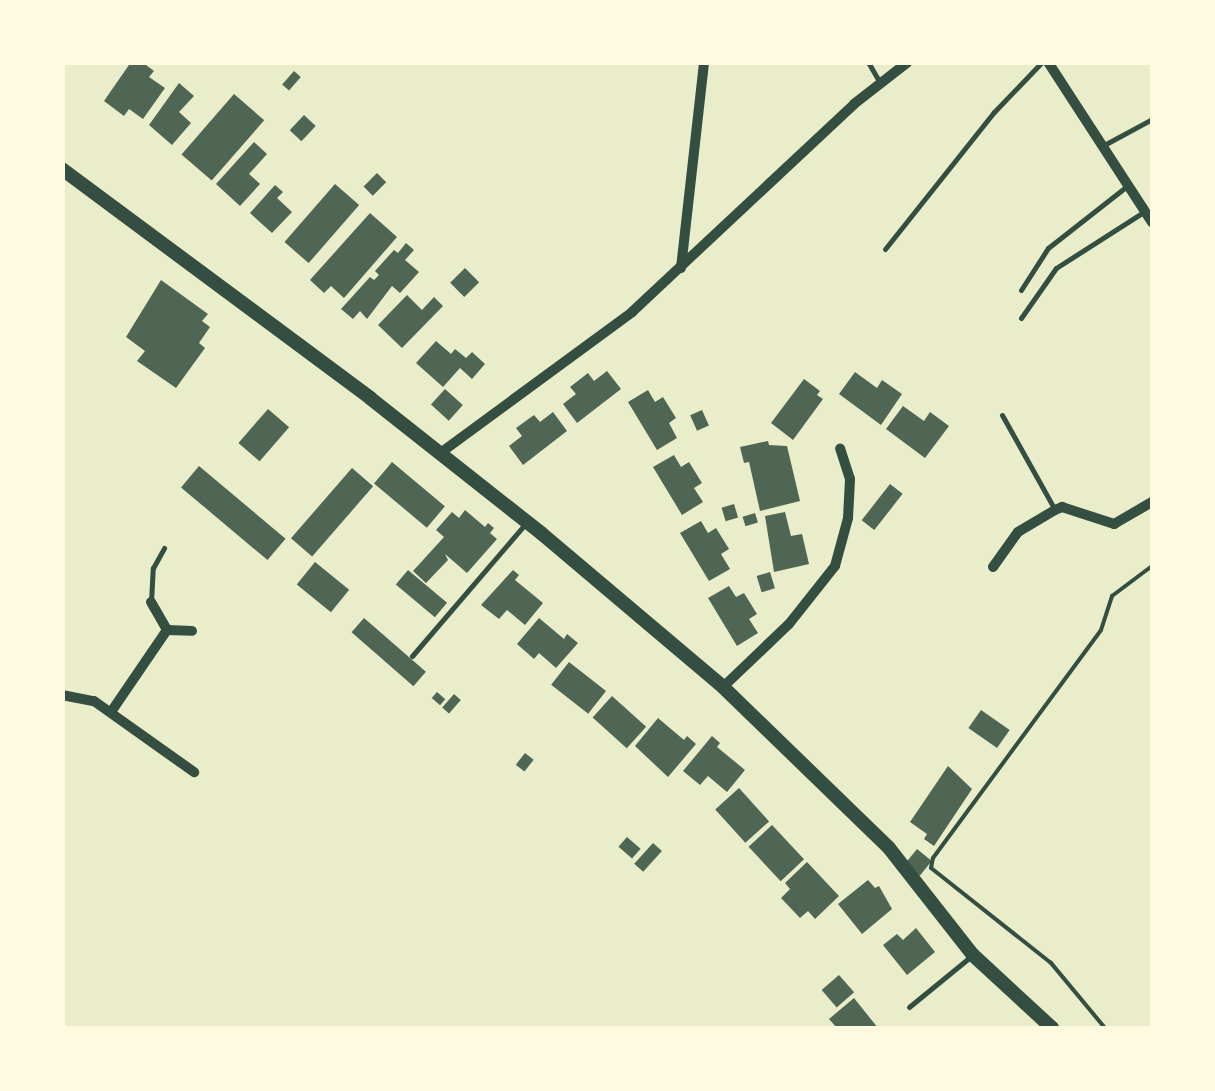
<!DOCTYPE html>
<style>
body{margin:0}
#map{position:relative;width:1215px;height:1091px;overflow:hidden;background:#e9edc9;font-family:"Exo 2",sans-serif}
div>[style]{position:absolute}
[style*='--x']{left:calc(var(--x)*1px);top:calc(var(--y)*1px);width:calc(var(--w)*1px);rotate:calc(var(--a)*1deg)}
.building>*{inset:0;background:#4f6655;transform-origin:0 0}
.path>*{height:4px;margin:-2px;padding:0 2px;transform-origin:2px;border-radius:2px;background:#344e41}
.service>*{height:5px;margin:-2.5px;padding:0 2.5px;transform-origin:2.5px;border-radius:2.5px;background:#344e41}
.minor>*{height:10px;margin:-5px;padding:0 5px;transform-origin:5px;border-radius:5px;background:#344e41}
.tertiary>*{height:14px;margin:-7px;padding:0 7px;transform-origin:7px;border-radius:7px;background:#344e41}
span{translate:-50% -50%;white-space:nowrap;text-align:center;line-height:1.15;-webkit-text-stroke:9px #fefae0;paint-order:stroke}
.frame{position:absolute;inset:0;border:65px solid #fefae0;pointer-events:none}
</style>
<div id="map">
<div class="building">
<i style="clip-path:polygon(131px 62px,142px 62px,154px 71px,149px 77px,165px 88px,143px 119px,129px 109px,124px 116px,104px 101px)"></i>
<i style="left:294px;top:71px;width:9px;height:18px;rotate:41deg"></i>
<i style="clip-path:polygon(179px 83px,194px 96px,179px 112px,191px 123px,172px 145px,149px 125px)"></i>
<i style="left:234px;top:94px;width:40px;height:80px;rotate:41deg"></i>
<i style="left:304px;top:115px;width:16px;height:21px;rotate:43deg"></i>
<i style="clip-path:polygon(254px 142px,267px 154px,249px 174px,260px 184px,240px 206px,216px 184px)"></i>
<i style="left:377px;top:173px;width:13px;height:19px;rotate:45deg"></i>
<i style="left:335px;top:184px;width:32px;height:77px;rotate:41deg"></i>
<i style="clip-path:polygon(275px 185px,283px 192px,277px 198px,292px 212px,272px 233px,250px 213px)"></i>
<i style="clip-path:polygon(370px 213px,397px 237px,344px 298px,331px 286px,324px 293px,310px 280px)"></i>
<i style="clip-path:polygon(406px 243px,414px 250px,405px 260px,419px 272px,400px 293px,392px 286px,367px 319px,360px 311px,353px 319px,341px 309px,370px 277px,374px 280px,379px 275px,375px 271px,394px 250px,398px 253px)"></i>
<i style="left:465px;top:268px;width:20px;height:21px;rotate:45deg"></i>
<i style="clip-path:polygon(161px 280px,208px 314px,202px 321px,210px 327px,199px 343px,205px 348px,176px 388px,137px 361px,145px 351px,126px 337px)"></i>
<i style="clip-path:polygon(407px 295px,422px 310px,434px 297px,443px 306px,402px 348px,378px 325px)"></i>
<i style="clip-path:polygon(436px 341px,451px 354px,455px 349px,466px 358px,472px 352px,485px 364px,472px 379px,460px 368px,443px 387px,416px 363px)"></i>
<i style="clip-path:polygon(607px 371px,621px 389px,577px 423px,563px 404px,576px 394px,570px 387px,588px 373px,594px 381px)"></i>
<i style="clip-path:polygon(855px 372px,877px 388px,882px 380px,902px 394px,881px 425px,839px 394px)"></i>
<i style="clip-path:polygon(804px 379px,820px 391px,817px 395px,823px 399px,793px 440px,771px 423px)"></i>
<i style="left:445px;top:389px;width:24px;height:21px;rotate:42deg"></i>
<i style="clip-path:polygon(648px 390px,655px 402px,663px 397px,676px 418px,669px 423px,677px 438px,657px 450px,628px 402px)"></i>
<i style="clip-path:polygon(903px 406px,924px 421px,930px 412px,949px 426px,925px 458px,886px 429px)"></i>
<i style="left:268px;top:409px;width:28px;height:45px;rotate:41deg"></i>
<i style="left:702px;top:410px;width:17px;height:13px;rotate:66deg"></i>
<i style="clip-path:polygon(553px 412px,567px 431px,523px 465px,509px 446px,522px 436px,516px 428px,534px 415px,540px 422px)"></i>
<i style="clip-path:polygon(768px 441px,769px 445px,787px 446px,800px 501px,760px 511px,749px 462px,744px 463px,740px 447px)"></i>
<i style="clip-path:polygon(674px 455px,681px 467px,689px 462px,702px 483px,694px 488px,703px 502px,682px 515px,653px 467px)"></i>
<i style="left:392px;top:462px;width:69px;height:28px;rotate:40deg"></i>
<i style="left:199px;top:466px;width:113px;height:28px;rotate:40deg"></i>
<i style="left:352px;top:468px;width:28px;height:93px;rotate:41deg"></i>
<i style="left:890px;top:484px;width:16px;height:46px;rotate:38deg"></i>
<i style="left:734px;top:504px;width:14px;height:13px;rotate:73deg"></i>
<i style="clip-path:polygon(465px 510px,485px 527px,488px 523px,494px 528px,490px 533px,497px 539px,467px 573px,445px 554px,448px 560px,426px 583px,413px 571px,444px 537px,436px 530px,452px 512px,459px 518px)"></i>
<i style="clip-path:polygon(785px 512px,791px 536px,802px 534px,809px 564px,774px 572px,765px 516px)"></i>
<i style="left:755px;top:513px;width:10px;height:13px;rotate:73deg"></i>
<i style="clip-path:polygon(701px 521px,708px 533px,716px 528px,729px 549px,721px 554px,730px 569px,709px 581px,680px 533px)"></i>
<i style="left:315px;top:562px;width:44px;height:29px;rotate:39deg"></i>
<i style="left:408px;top:570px;width:51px;height:19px;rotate:40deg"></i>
<i style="clip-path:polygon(513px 570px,519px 575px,515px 580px,543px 603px,525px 625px,507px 610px,499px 619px,481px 605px)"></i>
<i style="left:770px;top:572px;width:17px;height:14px;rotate:73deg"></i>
<i style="clip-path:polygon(729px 586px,736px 597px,744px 593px,757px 614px,749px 619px,758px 633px,737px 646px,708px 598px)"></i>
<i style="left:364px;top:618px;width:82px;height:19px;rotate:41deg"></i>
<i style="clip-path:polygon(539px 618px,564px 639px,567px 634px,578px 643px,556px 668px,539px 653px,534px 659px,517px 644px)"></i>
<i style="left:569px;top:662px;width:47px;height:29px;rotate:38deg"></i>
<i style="left:437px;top:692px;width:11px;height:8px;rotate:41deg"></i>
<i style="left:454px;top:694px;width:9px;height:18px;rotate:41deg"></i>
<i style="left:612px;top:696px;width:46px;height:29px;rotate:42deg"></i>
<i style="left:981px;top:710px;width:35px;height:22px;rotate:35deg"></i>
<i style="clip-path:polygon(658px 718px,684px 740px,687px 736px,696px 744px,668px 777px,635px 746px)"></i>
<i style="clip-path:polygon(712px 736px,720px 743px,717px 747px,745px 770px,727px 792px,708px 776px,700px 785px,683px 771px)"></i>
<i style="left:525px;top:753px;width:11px;height:15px;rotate:38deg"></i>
<i style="clip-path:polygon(948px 766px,972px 789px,934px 846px,924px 839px,927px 834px,910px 822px)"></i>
<i style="left:739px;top:788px;width:45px;height:32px;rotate:48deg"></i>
<i style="left:772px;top:825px;width:47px;height:32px;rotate:47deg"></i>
<i style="left:627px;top:837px;width:18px;height:13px;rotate:41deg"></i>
<i style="left:653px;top:843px;width:12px;height:28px;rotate:42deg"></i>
<i style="left:917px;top:849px;width:19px;height:19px;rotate:39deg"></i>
<i style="clip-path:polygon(807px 862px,839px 896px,815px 919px,808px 911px,800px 918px,781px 898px,790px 889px,785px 883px)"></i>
<i style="clip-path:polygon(868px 880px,875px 888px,879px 886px,892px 909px,862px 934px,838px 904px)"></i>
<i style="clip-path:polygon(916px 928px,935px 952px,907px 975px,883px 945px,897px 934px,903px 940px)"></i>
<i style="left:839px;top:975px;width:23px;height:23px;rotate:49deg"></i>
<i style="clip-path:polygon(854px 998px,878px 1028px,837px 1028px,829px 1019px)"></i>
</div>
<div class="path">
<i style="--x:1105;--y:1028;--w:85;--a:-129.7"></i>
<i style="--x:1051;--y:963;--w:153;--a:-141.6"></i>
<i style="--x:931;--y:868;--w:10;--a:-79"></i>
<i style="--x:933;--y:858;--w:283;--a:-53.6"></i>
<i style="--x:1101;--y:630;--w:36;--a:-72"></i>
<i style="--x:1112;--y:596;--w:50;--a:-36.9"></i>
</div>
<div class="service">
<i style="--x:868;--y:62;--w:22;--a:60"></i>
<i style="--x:1104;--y:145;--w:55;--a:-28.4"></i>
<i style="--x:885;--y:249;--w:175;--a:-51.5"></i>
<i style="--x:994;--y:112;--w:69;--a:-46.2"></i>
<i style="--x:1021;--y:290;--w:50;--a:-57.3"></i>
<i style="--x:1048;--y:248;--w:100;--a:-38.1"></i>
<i style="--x:1021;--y:318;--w:61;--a:-55"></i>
<i style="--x:1056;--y:268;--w:106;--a:-32.6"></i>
<i style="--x:1002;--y:415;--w:109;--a:60.8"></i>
<i style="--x:151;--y:602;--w:34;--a:-87"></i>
<i style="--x:153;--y:568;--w:23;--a:-61"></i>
<i style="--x:412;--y:656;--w:177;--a:-49.4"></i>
<i style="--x:909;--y:1007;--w:79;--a:-39.3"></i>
</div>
<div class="minor">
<i style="--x:1048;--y:62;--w:191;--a:57"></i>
<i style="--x:681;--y:268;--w:207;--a:-83.6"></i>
<i style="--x:439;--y:454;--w:240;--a:-36.3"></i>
<i style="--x:632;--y:312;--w:304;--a:-43.1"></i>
<i style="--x:854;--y:104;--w:68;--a:-37.9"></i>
<i style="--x:993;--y:567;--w:43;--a:-54.5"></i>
<i style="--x:1018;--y:532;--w:43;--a:-30.7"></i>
<i style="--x:1055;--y:510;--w:8;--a:-23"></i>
<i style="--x:1062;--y:507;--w:55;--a:18.1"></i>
<i style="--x:1114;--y:524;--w:44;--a:-30.1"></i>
<i style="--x:151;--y:602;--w:32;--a:60"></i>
<i style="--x:167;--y:630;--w:25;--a:2"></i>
<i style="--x:723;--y:687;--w:91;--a:-43.7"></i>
<i style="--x:789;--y:624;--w:74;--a:-51.6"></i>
<i style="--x:835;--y:566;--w:50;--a:-74.8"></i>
<i style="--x:848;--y:518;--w:39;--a:-87"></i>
<i style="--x:850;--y:479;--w:32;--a:-108"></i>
<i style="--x:62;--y:695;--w:33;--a:11"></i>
<i style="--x:94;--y:701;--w:123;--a:35.4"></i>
<i style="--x:111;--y:712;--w:99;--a:-55.7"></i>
</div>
<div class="tertiary">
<i style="--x:62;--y:169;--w:384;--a:36.6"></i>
<i style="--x:370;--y:398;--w:218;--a:38.3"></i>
<i style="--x:541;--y:533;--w:238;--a:40.2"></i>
<i style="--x:723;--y:687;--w:231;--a:44.1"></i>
<i style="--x:889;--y:848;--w:136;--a:51.9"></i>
<i style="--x:973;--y:955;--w:108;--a:42.7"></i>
</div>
<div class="frame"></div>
</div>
